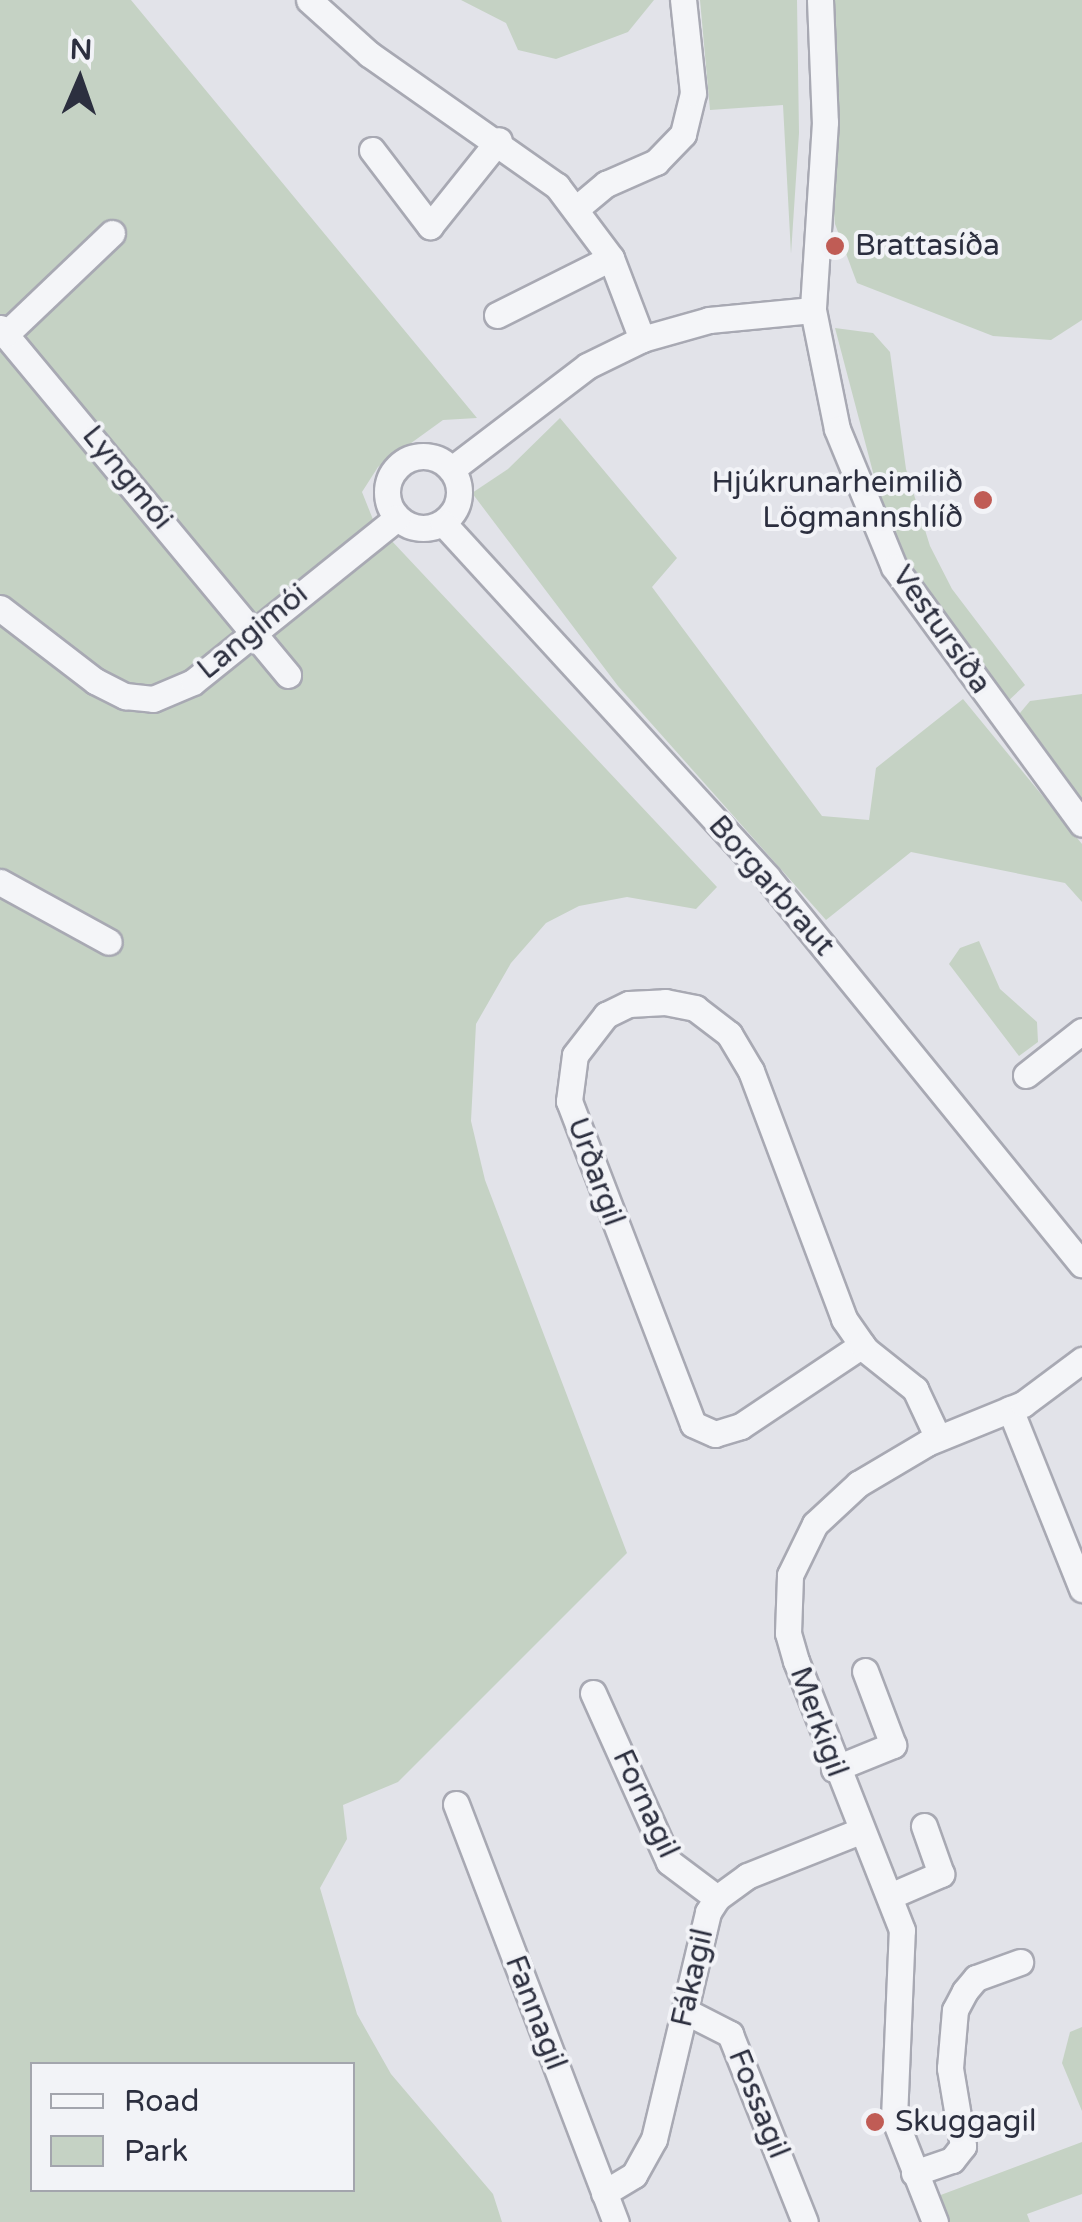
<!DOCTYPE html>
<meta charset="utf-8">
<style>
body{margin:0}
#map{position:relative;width:1082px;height:2222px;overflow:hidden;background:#e2e3e9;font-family:"Varela Round",sans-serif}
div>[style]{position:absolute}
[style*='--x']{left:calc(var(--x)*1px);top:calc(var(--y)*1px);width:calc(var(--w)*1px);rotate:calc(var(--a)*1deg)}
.green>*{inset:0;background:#c5d2c4}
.roads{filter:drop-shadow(2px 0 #a8a9b3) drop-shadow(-2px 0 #a8a9b3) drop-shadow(0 2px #a8a9b3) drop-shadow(0 -2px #a8a9b3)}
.minor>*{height:25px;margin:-12.5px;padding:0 12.5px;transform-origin:12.5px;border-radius:12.5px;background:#f4f5f8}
.minor>.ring{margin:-12.5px;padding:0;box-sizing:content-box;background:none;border:25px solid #f4f5f8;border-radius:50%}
.dots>*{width:28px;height:28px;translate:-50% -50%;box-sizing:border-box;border:5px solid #f2f3f7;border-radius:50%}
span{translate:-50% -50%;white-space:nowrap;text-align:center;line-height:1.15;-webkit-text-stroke:8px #f2f3f7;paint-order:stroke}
.poi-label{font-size:30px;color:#2c2f3f}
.left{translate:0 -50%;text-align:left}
.right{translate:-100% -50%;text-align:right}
.street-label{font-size:30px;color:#2c2f3f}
.legend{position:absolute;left:30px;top:2062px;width:325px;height:130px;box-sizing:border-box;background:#f2f3f7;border:2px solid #a3a5ad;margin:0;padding:12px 18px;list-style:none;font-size:30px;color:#2c2f3f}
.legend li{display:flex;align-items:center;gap:20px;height:50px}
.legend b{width:50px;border:2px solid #a3a5ad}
.north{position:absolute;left:30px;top:30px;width:100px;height:100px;-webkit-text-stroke:8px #f2f3f7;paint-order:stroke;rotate:2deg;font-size:28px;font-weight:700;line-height:40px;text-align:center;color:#2c2f3f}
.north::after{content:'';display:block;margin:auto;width:35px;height:45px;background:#2c2f3f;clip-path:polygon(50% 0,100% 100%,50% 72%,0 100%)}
</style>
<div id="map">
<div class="green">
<i style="clip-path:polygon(evenodd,0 0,131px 0,477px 418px,443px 420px,378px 467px,362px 492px,374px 522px,717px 887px,696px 909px,627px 897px,579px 906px,546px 923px,511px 963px,476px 1024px,471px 1121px,485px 1180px,627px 1553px,398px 1782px,343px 1805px,347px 1839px,320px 1888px,357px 2014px,391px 2074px,493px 2194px,502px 2222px,0 2222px,0 0,32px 2064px,352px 2064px,352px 2190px,32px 2190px,32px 2064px)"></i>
<i style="clip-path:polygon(461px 0,654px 0,628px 32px,556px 59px,518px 50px,506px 23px)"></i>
<i style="clip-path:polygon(700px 0,797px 0,799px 133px,791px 254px,783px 105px,710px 110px)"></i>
<i style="clip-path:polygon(826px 0,1082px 0,1082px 320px,1051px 340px,993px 336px,857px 283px,835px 224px,831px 187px)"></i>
<i style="clip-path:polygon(835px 328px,873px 333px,890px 352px,906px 469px,930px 546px,952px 589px,1025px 685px,1006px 703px,938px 614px,906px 557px,879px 495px)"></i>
<i style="clip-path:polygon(560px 418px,677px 558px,652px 587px,822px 816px,869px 820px,876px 768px,963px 699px,1082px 844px,1082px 902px,1065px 883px,911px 852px,826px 920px,618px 686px,472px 493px,508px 469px)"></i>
<i style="clip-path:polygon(1082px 694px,1082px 800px,1015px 719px,1030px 701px)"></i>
<i style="clip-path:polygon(979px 941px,1000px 989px,1037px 1022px,1038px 1042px,1019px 1056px,949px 964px,960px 948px)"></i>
<i style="clip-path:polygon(1082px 2027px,1082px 2111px,1062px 2063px,1070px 2032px)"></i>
<i style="clip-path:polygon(1082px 2142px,1082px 2194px,1027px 2214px,1030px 2222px,948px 2222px,938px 2196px)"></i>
</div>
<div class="roads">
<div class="minor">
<i style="--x:309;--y:0;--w:81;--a:42"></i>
<i style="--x:369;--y:54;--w:230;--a:35.1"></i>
<i style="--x:557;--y:186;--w:90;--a:53.1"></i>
<i style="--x:611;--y:258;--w:87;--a:69.1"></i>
<i style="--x:820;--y:0;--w:122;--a:87.7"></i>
<i style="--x:825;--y:122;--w:188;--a:93.7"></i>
<i style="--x:813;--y:310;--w:121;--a:78.6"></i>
<i style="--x:837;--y:429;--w:149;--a:67.6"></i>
<i style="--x:894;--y:567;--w:318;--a:53.8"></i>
<i style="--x:372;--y:150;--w:96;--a:52.7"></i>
<i style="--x:430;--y:226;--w:110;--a:-51.3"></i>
<i style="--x:577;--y:208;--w:38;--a:-40"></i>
<i style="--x:606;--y:184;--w:55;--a:-23.7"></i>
<i style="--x:656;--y:162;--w:39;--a:-46"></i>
<i style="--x:683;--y:134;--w:42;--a:-76.3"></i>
<i style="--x:693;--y:93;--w:94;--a:-96.1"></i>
<i style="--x:497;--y:315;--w:127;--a:-26.6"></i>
<i style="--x:0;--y:328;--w:451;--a:50.3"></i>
<i style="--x:7;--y:333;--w:145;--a:-43.6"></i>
<i class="ring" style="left:387px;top:456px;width:47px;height:47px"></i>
<i style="--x:452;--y:469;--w:170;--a:-37.3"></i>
<i style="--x:587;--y:366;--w:61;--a:-26.1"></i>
<i style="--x:642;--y:339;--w:70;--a:-15.8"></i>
<i style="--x:709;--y:320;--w:104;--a:-5.5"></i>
<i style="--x:443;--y:523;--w:480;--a:47.5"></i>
<i style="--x:767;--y:877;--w:499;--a:50.9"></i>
<i style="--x:0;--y:608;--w:120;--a:37.5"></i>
<i style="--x:95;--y:681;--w:34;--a:27"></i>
<i style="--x:125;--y:696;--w:28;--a:6"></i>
<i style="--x:153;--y:699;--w:43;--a:-23"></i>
<i style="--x:193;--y:682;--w:262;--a:-38.8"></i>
<i style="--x:0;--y:882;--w:124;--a:28.8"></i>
<i style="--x:1026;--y:1075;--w:71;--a:-38.2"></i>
<i style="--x:862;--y:1345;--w:146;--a:146.2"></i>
<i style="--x:741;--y:1426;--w:27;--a:163"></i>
<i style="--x:715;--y:1434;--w:24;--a:-156"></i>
<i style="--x:693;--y:1424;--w:346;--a:-111"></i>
<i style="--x:569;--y:1101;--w:46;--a:-82.6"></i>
<i style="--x:575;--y:1055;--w:51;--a:-52.2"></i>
<i style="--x:606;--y:1015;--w:25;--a:-26"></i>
<i style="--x:629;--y:1004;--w:36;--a:-3"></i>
<i style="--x:665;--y:1002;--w:31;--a:11"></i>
<i style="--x:695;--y:1008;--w:43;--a:37.4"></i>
<i style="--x:729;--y:1034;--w:43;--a:59.3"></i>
<i style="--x:751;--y:1071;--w:265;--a:69.4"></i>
<i style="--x:844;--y:1319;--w:32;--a:55"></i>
<i style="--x:862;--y:1345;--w:6;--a:51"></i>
<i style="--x:866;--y:1350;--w:63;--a:38.5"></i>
<i style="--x:915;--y:1389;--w:54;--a:64.9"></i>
<i style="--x:1010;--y:1409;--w:194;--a:68.2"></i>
<i style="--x:593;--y:1693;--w:185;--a:65.8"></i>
<i style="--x:669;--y:1862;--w:60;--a:36.9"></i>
<i style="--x:834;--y:1769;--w:64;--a:-22.1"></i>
<i style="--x:893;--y:1745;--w:79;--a:-110.7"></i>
<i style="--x:456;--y:1804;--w:448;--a:69.1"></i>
<i style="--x:890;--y:1896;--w:56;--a:-23.3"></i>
<i style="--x:941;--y:1874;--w:51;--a:-109.5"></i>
<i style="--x:685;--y:2011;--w:51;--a:27.1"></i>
<i style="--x:730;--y:2034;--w:202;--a:68.3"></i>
<i style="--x:914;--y:2173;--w:40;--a:-18.9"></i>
<i style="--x:952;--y:2160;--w:18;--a:-52"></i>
<i style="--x:963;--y:2146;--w:79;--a:-99.5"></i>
<i style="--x:950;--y:2068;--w:58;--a:-85.1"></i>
<i style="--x:955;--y:2010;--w:21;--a:-62"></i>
<i style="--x:965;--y:1991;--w:17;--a:-50"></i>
<i style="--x:976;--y:1978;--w:47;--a:-20"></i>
<i style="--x:604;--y:2193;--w:35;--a:-31"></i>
<i style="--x:634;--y:2175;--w:41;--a:-60.9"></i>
<i style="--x:654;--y:2139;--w:233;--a:-76.6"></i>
<i style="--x:708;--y:1912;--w:17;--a:-57"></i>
<i style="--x:717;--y:1898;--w:37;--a:-36"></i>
<i style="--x:747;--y:1876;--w:122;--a:-21.7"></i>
<i style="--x:935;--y:2222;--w:112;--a:-111.5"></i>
<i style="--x:894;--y:2118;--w:188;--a:-87.6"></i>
<i style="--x:902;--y:1930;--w:289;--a:-111.5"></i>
<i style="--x:796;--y:1661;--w:29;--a:-106"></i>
<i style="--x:788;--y:1633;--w:58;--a:-88"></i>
<i style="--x:790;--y:1575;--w:57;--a:-63.9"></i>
<i style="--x:815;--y:1524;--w:59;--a:-42.9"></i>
<i style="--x:858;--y:1484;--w:80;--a:-30.7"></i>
<i style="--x:927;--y:1443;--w:104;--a:-22.1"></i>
<i style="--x:1023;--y:1404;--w:74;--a:-36.7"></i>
</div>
</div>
<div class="dots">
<i style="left:835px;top:246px;background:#c05c55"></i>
<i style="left:983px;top:500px;background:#c05c55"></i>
<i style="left:875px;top:2122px;background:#c05c55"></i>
</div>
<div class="poi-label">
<span class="left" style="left:855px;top:246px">Brattasíða</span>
<span class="right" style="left:963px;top:500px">Hjúkrunarheimilið<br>Lögmannshlíð</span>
<span class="left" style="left:895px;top:2122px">Skuggagil</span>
</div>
<div class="street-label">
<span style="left:127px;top:478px;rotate:51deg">Lyngmói</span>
<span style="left:941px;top:630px;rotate:55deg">Vestursíða</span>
<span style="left:253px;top:632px;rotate:-39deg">Langimói</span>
<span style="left:771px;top:886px;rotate:49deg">Borgarbraut</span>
<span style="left:595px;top:1172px;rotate:70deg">Urðargil</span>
<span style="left:818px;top:1722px;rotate:70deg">Merkigil</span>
<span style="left:645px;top:1804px;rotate:65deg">Fornagil</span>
<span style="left:693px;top:1978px;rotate:-77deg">Fákagil</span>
<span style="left:535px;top:2013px;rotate:69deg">Fannagil</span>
<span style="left:758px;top:2104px;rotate:68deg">Fossagil</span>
</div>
<ul class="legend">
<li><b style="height:12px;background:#f4f5f8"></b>Road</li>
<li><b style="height:28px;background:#c5d2c4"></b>Park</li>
</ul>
<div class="north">N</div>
</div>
